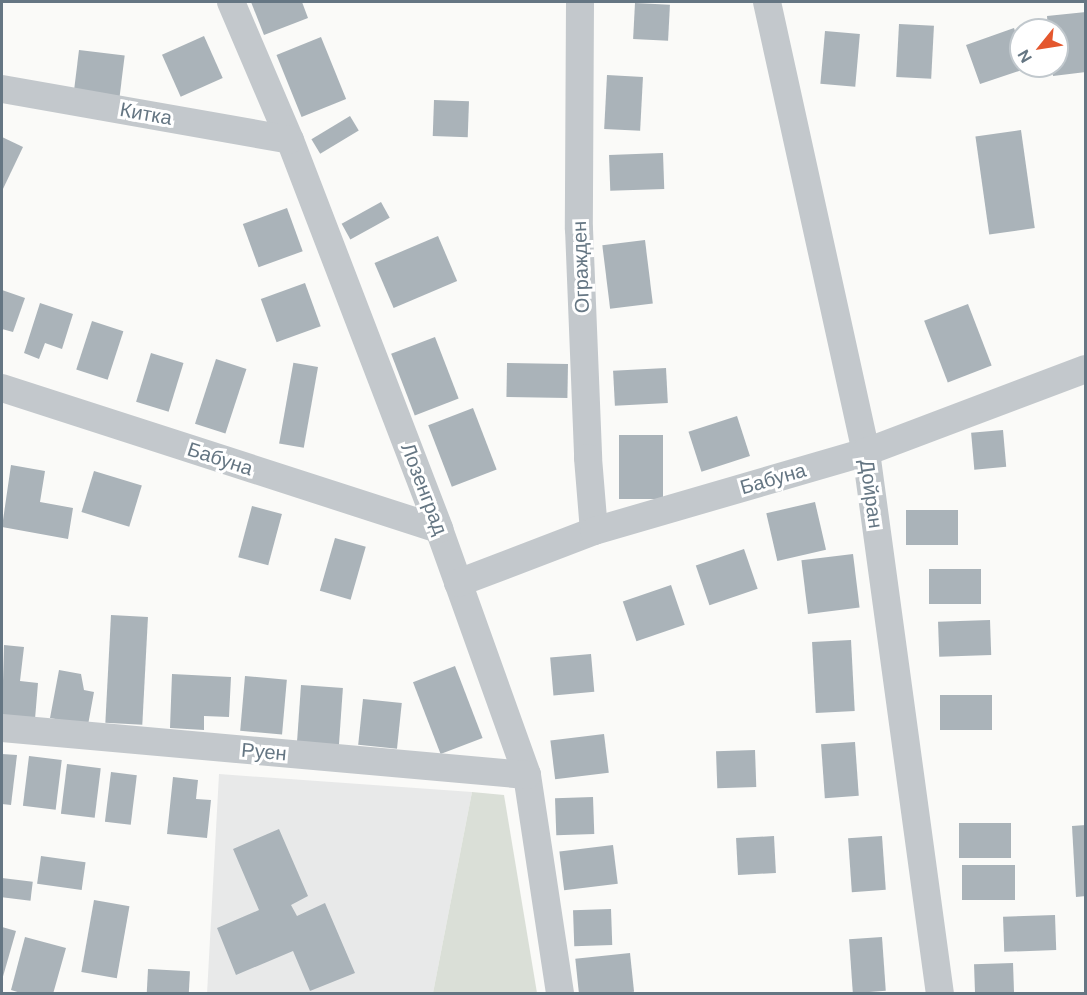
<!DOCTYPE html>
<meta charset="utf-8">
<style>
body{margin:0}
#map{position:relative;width:1087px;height:995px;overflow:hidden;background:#fafaf8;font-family:"DM Sans",sans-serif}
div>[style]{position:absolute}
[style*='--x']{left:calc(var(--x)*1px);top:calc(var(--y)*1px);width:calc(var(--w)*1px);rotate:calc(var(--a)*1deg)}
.built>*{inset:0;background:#e8e9e9}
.green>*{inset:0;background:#dadfd7}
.building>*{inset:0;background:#aab3b9;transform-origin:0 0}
.street>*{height:28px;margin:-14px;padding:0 14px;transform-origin:14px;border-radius:14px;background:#c3c8cc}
span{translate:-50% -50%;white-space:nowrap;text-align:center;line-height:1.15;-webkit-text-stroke:6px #fff;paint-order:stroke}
.street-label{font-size:20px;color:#657683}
.frame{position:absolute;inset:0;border:3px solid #657683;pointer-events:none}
.north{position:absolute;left:1009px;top:18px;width:60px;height:60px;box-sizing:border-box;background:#fff;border:2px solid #c1c8cd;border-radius:50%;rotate:240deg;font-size:16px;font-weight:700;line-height:24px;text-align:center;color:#657683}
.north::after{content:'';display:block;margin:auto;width:21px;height:27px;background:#e4572e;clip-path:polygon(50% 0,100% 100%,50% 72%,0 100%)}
</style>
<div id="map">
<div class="built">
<i style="clip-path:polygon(219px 774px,472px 792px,433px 993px,207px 994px)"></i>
</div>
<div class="green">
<i style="clip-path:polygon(472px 792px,504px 795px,537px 993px,433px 993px)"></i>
</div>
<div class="building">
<i style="clip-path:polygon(251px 2px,302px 2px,308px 18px,264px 35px)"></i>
<i style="left:635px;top:3px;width:35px;height:36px;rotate:3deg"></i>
<i style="clip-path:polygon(1086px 12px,1086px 72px,1053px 76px,1052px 66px,1057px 66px,1057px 30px,1048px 30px,1047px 16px)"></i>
<i style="left:899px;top:24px;width:35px;height:53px;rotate:3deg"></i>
<i style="clip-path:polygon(1014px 28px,1021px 49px,1021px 66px,1028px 68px,980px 84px,966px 45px)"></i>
<i style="left:825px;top:31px;width:35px;height:53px;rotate:5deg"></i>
<i style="left:204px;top:36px;width:46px;height:46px;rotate:66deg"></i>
<i style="left:321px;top:37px;width:67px;height:48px;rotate:68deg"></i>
<i style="left:79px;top:50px;width:46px;height:47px;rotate:7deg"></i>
<i style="left:607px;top:75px;width:36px;height:54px;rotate:3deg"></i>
<i style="left:434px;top:100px;width:35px;height:36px;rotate:2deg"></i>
<i style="left:350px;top:116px;width:17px;height:45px;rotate:59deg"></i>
<i style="left:1021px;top:130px;width:99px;height:46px;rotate:82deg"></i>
<i style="clip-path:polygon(2px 137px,23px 147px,2px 191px)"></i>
<i style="left:663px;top:153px;width:36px;height:54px;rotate:88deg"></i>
<i style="left:381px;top:202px;width:18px;height:45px;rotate:61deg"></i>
<i style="left:287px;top:208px;width:46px;height:47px;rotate:70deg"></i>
<i style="left:438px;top:236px;width:49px;height:69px;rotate:67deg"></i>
<i style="left:645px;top:240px;width:64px;height:43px;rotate:83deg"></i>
<i style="left:305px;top:283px;width:46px;height:47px;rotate:70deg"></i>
<i style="clip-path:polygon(2px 290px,25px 298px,13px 332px,2px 329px)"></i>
<i style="clip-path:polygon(40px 303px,73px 314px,62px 349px,45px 343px,39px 359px,24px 353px)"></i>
<i style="left:968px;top:304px;width:66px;height:47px;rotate:69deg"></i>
<i style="left:92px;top:321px;width:33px;height:51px;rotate:18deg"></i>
<i style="left:435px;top:337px;width:66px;height:47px;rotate:69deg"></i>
<i style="left:151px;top:353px;width:34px;height:51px;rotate:17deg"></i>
<i style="left:216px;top:359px;width:32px;height:68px;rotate:18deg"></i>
<i style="left:507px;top:363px;width:61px;height:34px;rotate:1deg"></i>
<i style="left:318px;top:367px;width:82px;height:25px;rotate:100deg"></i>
<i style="left:666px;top:368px;width:35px;height:53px;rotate:87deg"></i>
<i style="left:473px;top:408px;width:66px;height:48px;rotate:69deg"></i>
<i style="left:737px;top:416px;width:42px;height:51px;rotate:72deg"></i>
<i style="left:1003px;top:430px;width:37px;height:32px;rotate:85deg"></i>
<i style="left:619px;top:435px;width:44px;height:64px"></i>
<i style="clip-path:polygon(11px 465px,45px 471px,40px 502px,73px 508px,68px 539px,2px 527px)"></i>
<i style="left:94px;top:471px;width:50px;height:43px;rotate:17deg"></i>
<i style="left:815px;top:502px;width:49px;height:50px;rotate:77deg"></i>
<i style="left:252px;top:506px;width:31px;height:53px;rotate:15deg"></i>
<i style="left:958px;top:510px;width:35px;height:52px;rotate:90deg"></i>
<i style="left:335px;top:538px;width:32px;height:55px;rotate:16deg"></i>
<i style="left:744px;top:549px;width:42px;height:51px;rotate:71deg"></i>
<i style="left:853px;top:554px;width:54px;height:52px;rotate:83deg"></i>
<i style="left:981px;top:569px;width:35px;height:52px;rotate:90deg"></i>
<i style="left:671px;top:585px;width:42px;height:51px;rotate:71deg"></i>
<i style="left:111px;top:615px;width:37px;height:108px;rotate:3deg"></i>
<i style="left:990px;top:620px;width:35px;height:52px;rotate:88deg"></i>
<i style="left:851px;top:640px;width:71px;height:39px;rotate:87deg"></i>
<i style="clip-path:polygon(4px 645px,24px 647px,20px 681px,38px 683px,35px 719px,2px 716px)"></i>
<i style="left:591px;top:654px;width:38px;height:41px;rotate:85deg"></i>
<i style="left:455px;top:666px;width:77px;height:45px;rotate:69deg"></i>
<i style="clip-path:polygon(59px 670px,81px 674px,84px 690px,94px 692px,88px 725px,50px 718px)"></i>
<i style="clip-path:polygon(172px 674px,231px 677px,229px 717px,204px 716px,204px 730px,170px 728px)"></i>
<i style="left:245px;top:676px;width:42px;height:55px;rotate:5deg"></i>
<i style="left:301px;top:685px;width:42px;height:60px;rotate:4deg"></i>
<i style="left:940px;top:695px;width:52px;height:35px"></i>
<i style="left:363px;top:699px;width:39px;height:46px;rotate:6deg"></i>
<i style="left:604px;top:734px;width:39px;height:54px;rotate:83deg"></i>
<i style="left:855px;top:742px;width:54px;height:34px;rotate:86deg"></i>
<i style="left:755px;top:750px;width:37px;height:39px;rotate:88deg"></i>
<i style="clip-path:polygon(2px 754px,17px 755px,11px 805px,2px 804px)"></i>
<i style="left:29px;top:756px;width:33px;height:50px;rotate:7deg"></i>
<i style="left:67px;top:764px;width:34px;height:50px;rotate:7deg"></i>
<i style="left:111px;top:772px;width:26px;height:50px;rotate:7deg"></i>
<i style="clip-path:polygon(173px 777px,198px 780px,196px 799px,211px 800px,207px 838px,167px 834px)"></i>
<i style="left:593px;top:797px;width:37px;height:38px;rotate:88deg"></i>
<i style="left:1011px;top:823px;width:35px;height:52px;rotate:90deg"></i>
<i style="clip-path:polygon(1086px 825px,1086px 896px,1076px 897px,1072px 826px)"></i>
<i style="clip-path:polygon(279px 829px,308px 896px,291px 905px,297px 916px,325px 903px,355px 973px,310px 991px,293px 951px,236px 975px,217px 928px,259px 910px,233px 849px)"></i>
<i style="left:774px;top:836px;width:37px;height:38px;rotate:87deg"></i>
<i style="left:882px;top:836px;width:54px;height:34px;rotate:86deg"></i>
<i style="left:613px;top:845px;width:39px;height:54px;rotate:83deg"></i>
<i style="left:41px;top:856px;width:45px;height:28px;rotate:8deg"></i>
<i style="left:962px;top:865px;width:53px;height:35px"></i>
<i style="left:2px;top:878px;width:31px;height:19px;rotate:7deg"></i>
<i style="left:94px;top:900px;width:36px;height:73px;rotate:10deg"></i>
<i style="left:611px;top:909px;width:36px;height:38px;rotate:88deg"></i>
<i style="left:1055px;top:915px;width:35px;height:52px;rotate:88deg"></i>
<i style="clip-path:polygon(2px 927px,16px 931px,2px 980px)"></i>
<i style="clip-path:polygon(25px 937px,66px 948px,53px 994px,24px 994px,11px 990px)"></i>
<i style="left:882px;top:937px;width:54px;height:33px;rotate:86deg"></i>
<i style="left:630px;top:953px;width:39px;height:55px;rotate:84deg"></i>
<i style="left:1013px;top:963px;width:31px;height:39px;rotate:88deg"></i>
<i style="left:148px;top:969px;width:42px;height:25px;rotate:3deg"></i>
</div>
<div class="street">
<i style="--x:231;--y:2;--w:150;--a:66.9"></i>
<i style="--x:290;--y:140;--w:417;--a:69"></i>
<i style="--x:439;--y:529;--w:261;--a:70.3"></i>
<i style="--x:527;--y:775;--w:221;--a:81.4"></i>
<i style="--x:580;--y:2;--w:227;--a:90.3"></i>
<i style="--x:579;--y:229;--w:229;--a:87.7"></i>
<i style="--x:588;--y:458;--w:73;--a:85.3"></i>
<i style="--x:767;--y:2;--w:461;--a:77.6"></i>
<i style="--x:866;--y:452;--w:547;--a:82.23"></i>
<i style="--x:2;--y:89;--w:292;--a:10"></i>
<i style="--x:2;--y:388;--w:459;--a:17.9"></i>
<i style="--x:458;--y:583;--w:146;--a:-20.9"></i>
<i style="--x:594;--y:531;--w:283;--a:-16.2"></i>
<i style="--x:866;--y:452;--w:235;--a:-20.7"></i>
<i style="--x:2;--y:728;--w:527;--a:5.12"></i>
</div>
<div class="street-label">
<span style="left:146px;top:114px;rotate:10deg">Китка</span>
<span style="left:581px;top:267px;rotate:-92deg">Огражден</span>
<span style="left:220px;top:459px;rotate:18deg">Бабуна</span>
<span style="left:773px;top:479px;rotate:-16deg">Бабуна</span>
<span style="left:424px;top:489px;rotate:69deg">Лозенград</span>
<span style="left:871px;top:494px;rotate:82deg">Дойран</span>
<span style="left:264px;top:752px;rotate:5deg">Руен</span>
</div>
<div class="frame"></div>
<div class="north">N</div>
</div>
